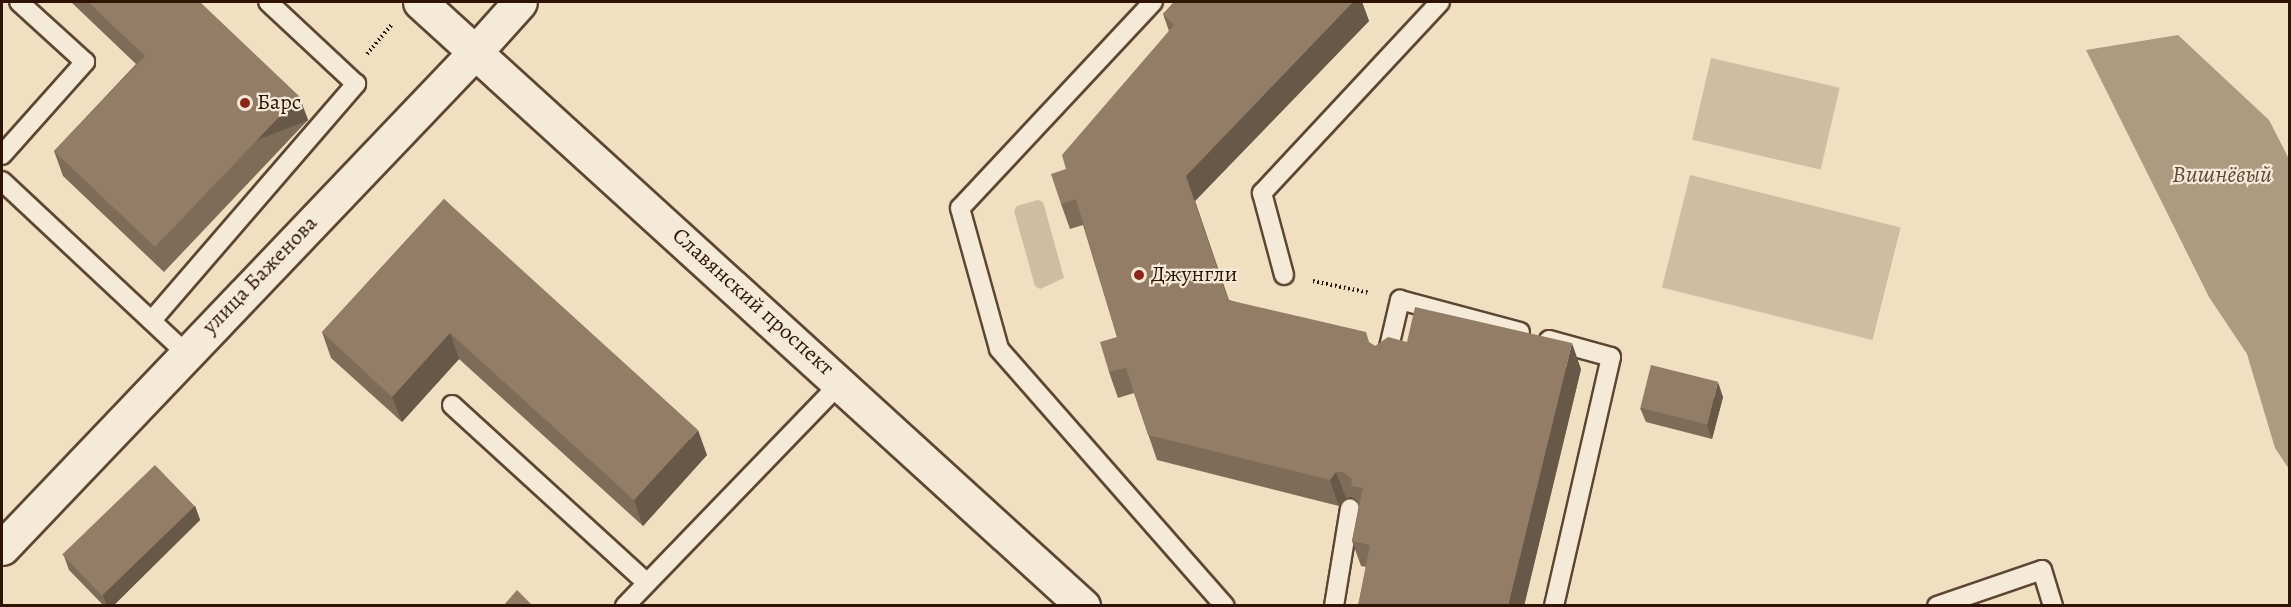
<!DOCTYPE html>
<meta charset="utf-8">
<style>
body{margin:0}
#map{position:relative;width:2291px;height:607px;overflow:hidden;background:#f0dfc1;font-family:Alegreya,serif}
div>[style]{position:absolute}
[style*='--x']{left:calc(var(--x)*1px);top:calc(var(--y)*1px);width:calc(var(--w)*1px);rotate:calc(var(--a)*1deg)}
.green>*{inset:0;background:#cfbca1;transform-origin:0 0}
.water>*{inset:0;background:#ae9a80}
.path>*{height:4px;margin-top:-2px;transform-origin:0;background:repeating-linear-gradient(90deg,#2f1303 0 1.5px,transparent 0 4.5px)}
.roads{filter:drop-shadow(2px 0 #5f4632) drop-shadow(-2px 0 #5f4632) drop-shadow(0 2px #5f4632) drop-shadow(0 -2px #5f4632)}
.lane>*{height:18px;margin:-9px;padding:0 9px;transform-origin:9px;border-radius:9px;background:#f5ead7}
.street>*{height:33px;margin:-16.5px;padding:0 16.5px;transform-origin:16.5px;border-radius:16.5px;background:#f5ead7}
.secondary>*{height:33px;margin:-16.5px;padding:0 16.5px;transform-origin:16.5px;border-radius:16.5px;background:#f5ead7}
.wall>*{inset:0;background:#7e6c58}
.shaded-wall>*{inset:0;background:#675847;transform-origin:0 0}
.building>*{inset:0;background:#937d66;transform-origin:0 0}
.dots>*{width:16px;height:16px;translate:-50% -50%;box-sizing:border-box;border:3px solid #f5ead7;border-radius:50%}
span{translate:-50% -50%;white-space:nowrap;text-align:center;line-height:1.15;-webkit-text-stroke:4.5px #f5ead7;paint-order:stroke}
.poi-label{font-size:22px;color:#2f1303}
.left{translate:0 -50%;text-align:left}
.street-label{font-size:22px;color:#2f1303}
.water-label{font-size:24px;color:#624935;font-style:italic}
.frame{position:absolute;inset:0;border:3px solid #2f1303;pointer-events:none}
</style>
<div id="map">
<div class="green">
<i style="left:1711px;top:58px;width:132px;height:84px;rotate:13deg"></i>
<i style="left:1690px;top:175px;width:217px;height:116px;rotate:14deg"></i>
<i style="clip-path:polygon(1038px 200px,1043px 202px,1064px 278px,1040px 289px,1035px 286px,1014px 211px,1017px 206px)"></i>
</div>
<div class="water">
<i style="clip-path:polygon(2178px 35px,2269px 120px,2289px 159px,2289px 469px,2275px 448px,2247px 354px,2209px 297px,2086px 50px)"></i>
</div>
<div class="path">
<i style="--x:367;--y:54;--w:38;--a:-50"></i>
<i style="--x:1313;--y:281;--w:58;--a:11.9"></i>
</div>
<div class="roads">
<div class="lane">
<i style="--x:1153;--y:2;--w:282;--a:133.1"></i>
<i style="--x:960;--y:208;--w:146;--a:74.5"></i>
<i style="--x:999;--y:349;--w:342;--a:48.7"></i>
<i style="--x:2;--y:155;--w:125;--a:-48.3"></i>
<i style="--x:85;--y:62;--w:89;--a:-137.7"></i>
<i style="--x:2;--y:181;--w:250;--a:43.1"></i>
<i style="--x:1284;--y:275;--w:85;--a:-105"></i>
<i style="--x:1262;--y:193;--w:261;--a:-47"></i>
<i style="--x:153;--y:319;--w:311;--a:-49.2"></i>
<i style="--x:356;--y:84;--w:120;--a:-137"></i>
<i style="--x:1549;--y:340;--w:64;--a:15.3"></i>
<i style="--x:1611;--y:357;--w:255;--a:102.9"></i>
<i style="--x:1386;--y:360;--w:62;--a:-76.9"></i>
<i style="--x:1400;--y:300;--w:124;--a:14.9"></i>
<i style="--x:452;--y:405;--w:264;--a:42.4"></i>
<i style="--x:625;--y:606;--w:311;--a:-46"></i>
<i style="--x:1334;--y:606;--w:99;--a:-80.7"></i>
<i style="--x:1937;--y:606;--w:111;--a:-18.9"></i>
<i style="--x:2042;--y:570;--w:38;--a:73"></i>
</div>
<div class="street">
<i style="--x:477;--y:50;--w:64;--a:-48.1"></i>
</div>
<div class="secondary">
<i style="--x:420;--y:2;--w:897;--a:42.33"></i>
<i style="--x:2;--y:548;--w:688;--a:-46.35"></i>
</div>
</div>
<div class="wall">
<i style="clip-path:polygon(71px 2px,200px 2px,308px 120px,164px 272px,63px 176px,54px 151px,136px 64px)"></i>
<i style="clip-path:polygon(1174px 2px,1362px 2px,1369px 21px,1195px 201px,1229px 300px,1370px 343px,1375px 346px,1407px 342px,1581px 369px,1524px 606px,1358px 606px,1366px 567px,1361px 566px,1352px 541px,1359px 505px,1357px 501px,1352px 497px,1346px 498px,1339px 506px,1157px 460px,1134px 393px,1118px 398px,1109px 372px,1117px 337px,1083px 225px,1070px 229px,1061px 204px,1066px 169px,1169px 31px,1163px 14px)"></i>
<i style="clip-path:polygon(444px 199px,707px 455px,643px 526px,459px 359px,402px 422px,331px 358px,322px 332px)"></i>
<i style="clip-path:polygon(1723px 397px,1712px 439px,1646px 422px,1640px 408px)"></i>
<i style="clip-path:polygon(195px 506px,200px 520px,113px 606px,104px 606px,69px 570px,64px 556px)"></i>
</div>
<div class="shaded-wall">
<i style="clip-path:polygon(1353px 2px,1362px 2px,1369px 21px,1195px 201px,1237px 326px,1186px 176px)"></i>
<i style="left:299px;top:96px;width:26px;height:209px;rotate:69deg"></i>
<i style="clip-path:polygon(450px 333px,459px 359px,402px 422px,392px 397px)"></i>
<i style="clip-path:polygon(1572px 343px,1581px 369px,1524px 606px,1508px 606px)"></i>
<i style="clip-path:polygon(1718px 382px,1723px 397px,1712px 439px,1707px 425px)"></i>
<i style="clip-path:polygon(698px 430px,707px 455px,643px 526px,634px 500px)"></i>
<i style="clip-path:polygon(1336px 472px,1346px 498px,1339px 506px,1330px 480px)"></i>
<i style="clip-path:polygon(195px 506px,200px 520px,113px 606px,107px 606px,103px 595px)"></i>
</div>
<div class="building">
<i style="clip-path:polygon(88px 2px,200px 2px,299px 96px,155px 247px,54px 151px,145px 56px)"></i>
<i style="clip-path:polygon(1174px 2px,1353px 2px,1186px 176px,1228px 300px,1366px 332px,1369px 342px,1375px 346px,1388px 337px,1407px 342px,1415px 307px,1572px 343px,1508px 606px,1358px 606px,1370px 545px,1352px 541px,1363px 488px,1352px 486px,1351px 478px,1343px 472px,1336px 472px,1330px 480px,1148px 435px,1126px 368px,1109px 372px,1100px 342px,1117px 337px,1076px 199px,1061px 204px,1051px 174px,1066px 169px,1062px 155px,1174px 25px,1163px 14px)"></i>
<i style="clip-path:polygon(444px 199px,698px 430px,634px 500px,450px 333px,392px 397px,322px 332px)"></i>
<i style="left:1651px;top:365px;width:69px;height:44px;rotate:14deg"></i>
<i style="left:155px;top:465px;width:57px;height:129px;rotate:46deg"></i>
<i style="clip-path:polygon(517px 590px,533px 606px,503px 606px)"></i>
</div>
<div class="dots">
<i style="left:245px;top:103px;background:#8f2418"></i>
<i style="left:1139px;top:275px;background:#8f2418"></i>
</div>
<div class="poi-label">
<span class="left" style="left:257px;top:103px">Барс</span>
<span class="left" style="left:1151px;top:275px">Джунгли</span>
</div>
<div class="street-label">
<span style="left:260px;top:275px;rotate:-46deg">улица Баженова</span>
<span style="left:753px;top:302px;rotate:42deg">Славянский проспект</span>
</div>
<div class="water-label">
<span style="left:2222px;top:175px">Вишнёвый</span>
</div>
<div class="frame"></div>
</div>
